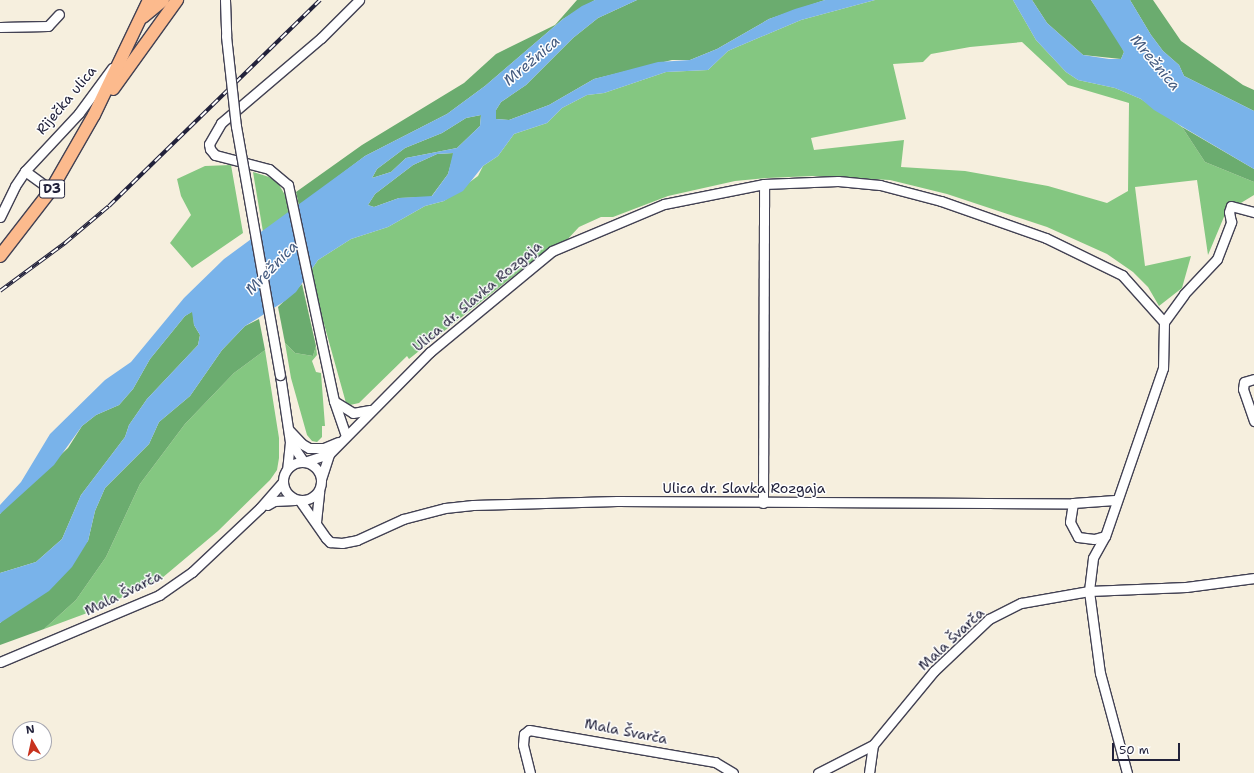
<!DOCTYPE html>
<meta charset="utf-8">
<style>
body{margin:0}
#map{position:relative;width:1254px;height:773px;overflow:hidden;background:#f6efde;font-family:"Shantell Sans",sans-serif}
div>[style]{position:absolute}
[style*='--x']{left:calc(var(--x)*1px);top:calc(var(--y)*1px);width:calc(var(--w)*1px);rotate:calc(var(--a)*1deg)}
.green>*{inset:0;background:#84c781}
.forest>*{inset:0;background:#6bac6f}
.water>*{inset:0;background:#79b3ea}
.roads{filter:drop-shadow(1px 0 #424153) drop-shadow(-1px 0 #424153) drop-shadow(0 1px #424153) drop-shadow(0 -1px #424153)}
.minor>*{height:9px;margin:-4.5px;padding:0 4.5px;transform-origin:4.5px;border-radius:4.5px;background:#fff}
.minor>.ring{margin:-4.5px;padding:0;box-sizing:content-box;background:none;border:9px solid #fff;border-radius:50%}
.major>*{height:12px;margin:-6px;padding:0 6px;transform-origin:6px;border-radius:6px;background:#fcba8d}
.rail>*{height:4px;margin-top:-2px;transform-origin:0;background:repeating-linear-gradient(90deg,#fff 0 8px,#22223b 0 16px);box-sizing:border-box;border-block:1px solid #22223b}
.bridges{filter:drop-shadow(1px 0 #424153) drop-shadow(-1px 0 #424153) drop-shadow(0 1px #424153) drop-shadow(0 -1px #424153)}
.minor-bridge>*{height:9px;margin:-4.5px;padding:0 4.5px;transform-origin:4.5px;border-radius:4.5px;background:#fff}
span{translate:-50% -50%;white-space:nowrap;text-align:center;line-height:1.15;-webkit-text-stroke:3px #fff;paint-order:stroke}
.shield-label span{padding:1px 3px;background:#fff;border:1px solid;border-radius:3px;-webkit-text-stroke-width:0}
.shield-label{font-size:13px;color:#22223b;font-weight:700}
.street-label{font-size:14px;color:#22223b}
.water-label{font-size:15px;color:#455c81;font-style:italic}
.north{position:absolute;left:12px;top:721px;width:40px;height:40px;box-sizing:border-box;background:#fff;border:1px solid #a7a7b1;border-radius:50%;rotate:351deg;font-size:11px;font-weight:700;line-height:16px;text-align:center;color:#22223b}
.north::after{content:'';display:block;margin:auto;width:14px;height:18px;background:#c8321e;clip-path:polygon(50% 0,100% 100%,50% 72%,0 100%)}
.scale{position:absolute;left:1112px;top:743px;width:68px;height:18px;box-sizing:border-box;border:2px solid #22223b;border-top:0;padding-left:5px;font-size:12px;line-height:14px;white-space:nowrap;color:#22223b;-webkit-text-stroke:3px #fff;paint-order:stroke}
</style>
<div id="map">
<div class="green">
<i style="clip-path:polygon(evenodd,875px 0,1013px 0,1036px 40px,1066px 72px,1078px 80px,1115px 88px,1141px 99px,1182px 127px,1205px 162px,1254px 182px,1254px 195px,1226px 212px,1208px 255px,1197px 180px,1135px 187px,1145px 266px,1191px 256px,1182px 288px,1159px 306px,1148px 287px,1133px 272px,1107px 254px,1047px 227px,947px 194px,890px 180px,812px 176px,767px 178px,735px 181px,668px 196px,613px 217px,601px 217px,579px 227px,565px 242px,530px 263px,409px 359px,407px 356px,359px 403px,350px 405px,346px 403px,324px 324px,320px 318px,311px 270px,318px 260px,351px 239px,388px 227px,425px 206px,444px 201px,478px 176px,483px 166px,498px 156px,514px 134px,547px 123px,562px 108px,587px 95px,604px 93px,666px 72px,708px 70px,728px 51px,737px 47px,801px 20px,875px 0,1022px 42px,1068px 85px,1129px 103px,1128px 191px,1107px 203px,1048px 186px,965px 171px,901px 167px,904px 140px,814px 150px,811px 138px,906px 119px,893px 64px,923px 62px,931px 54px,970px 47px,1022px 42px)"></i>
<i style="clip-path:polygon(231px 165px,243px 233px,192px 268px,170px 243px,191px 215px,181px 196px,177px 179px,205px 166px)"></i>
<i style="clip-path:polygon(253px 172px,269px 177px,278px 183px,285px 195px,289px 213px,263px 232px)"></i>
<i style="clip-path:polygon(285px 343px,295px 353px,313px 356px,316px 346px,317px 355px,312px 361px,316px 372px,321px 373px,325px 426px,322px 426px,322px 437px,317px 442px,312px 441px,307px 435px,291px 378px)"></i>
<i style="clip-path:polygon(265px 350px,279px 438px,279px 458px,277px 470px,270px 480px,218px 531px,162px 578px,98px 609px,44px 629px,76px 600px,106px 557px,140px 484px,185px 424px,234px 373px)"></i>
</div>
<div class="forest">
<i style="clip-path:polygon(577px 0,595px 0,563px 19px,485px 86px,447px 114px,365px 156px,299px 206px,296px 192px,362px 145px,464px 83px,496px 54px,555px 25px)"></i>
<i style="clip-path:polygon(637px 0,825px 0,769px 19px,717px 49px,690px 60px,672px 60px,594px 79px,549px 105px,509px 120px,496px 119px,496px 110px,501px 102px,526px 85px,573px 38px,598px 18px)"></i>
<i style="clip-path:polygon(1032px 0,1091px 0,1119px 41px,1124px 52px,1121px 59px,1083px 55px,1047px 23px)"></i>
<i style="clip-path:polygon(1130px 0,1153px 0,1181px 41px,1243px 85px,1254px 90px,1254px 111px,1184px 76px,1179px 65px,1163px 51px,1151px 35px)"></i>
<i style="clip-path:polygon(481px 115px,480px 126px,457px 148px,406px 158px,391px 172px,372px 178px,377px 169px,405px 148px,442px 133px,466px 118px)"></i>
<i style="clip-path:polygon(1182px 127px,1254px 169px,1254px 182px,1205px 162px)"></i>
<i style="clip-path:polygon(454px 153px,448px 174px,431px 197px,399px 198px,374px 207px,368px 205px,375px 194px,413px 165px,437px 154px)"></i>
<i style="clip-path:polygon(302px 284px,316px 346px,313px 356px,295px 353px,285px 343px,278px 307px)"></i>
<i style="clip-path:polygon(193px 311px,194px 325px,200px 335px,198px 345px,147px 399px,129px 425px,125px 437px,81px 495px,62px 539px,36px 562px,0 573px,0 514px,4px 508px,68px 448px,82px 426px,96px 415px,119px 405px,133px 389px,150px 359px,185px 316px)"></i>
<i style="clip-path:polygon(259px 319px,265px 350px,234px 373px,185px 424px,140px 484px,106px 557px,76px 600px,44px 629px,0 645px,0 623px,88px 541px,95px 511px,105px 488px,149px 444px,159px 422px,190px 396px,222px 350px,245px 326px)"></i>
</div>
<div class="water">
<i style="clip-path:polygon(evenodd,595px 0,637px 0,598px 18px,573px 38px,526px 85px,501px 102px,496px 110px,496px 119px,509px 120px,549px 105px,594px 79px,658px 62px,690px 60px,717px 49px,769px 19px,795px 9px,825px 0,875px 0,801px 20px,737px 47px,728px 51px,708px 70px,666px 72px,604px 93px,587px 95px,562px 108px,547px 123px,514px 134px,498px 156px,483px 166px,463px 191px,444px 201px,425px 206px,388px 227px,351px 239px,318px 260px,296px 292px,285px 301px,245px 326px,222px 350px,190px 396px,159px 422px,149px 444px,105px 488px,95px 511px,88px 541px,72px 567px,49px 591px,0 623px,0 573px,36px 562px,62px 539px,81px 495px,125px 437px,129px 425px,147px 399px,198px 345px,200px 335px,194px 325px,192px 312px,185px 316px,150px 359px,133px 389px,119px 405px,96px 415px,82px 426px,54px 465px,0 514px,0 505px,21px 482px,50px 434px,105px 380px,131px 362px,184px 298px,224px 259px,365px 156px,447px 114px,485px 86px,563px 19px,582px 6px,595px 0,481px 115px,480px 126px,457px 148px,406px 158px,391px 172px,372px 178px,377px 169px,405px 148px,442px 133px,466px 118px,481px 115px,595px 0,453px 153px,448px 174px,432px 196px,399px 198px,374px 207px,368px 205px,375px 194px,413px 165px,437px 154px,453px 153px)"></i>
<i style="clip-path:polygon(1013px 0,1032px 0,1047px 23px,1083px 55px,1109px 59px,1121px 59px,1124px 52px,1091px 0,1130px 0,1151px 35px,1163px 51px,1179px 65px,1184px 76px,1254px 111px,1254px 169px,1154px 110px,1141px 99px,1115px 88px,1078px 80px,1066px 72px,1036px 40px)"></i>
</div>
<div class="roads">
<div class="minor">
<i style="--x:0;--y:27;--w:48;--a:-1.2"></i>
<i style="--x:48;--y:26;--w:16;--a:-47"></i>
<i style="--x:25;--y:171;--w:79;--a:-47"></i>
<i style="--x:79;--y:113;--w:56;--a:-53.7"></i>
<i style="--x:0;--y:217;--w:34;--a:-64"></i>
<i style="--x:15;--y:186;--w:18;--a:-56"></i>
<i style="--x:25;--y:171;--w:32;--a:36"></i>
<i style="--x:1164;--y:322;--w:34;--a:-54"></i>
<i style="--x:1184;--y:294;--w:48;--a:-46.7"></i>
<i style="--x:1217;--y:259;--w:40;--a:-69"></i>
<i style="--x:1231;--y:222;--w:10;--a:-101"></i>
<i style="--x:1229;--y:212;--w:6;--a:-72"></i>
<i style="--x:1231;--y:206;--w:24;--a:15"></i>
<i style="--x:280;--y:375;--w:68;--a:81.5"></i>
<i style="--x:290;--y:442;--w:27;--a:96"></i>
<i style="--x:1254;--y:379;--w:10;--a:163"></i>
<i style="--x:1244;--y:382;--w:7;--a:98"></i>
<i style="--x:1243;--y:389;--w:34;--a:71"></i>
<i style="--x:334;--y:401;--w:22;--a:32"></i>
<i style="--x:353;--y:413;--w:17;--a:-10"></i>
<i style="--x:289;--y:430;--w:19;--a:47"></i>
<i style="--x:302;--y:444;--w:8;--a:30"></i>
<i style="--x:309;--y:448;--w:15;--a:0"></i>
<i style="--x:324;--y:448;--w:15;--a:-23"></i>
<i style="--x:346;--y:436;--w:37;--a:-109"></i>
<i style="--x:334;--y:401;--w:221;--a:-102"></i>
<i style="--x:288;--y:185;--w:25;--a:-140"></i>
<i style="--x:269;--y:169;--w:56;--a:-165.5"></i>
<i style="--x:215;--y:155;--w:8;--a:-130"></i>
<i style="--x:210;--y:149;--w:5;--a:-101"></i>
<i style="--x:209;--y:144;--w:24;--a:-60"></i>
<i style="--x:221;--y:123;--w:131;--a:-40.4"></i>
<i style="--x:321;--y:38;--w:54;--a:-45"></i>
<i style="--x:291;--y:443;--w:23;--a:56"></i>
<i style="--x:304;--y:462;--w:26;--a:-18"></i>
<i class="ring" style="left:283px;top:462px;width:29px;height:29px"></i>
<i style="--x:321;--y:479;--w:26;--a:-72"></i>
<i style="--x:329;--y:454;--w:144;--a:-45.3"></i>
<i style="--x:430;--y:352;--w:158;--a:-39.6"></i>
<i style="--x:552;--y:251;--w:121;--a:-22.8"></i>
<i style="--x:664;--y:204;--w:102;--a:-11.3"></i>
<i style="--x:764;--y:184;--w:74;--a:-2.3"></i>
<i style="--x:838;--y:181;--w:42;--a:5.4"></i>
<i style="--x:880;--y:185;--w:63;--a:14.7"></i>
<i style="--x:941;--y:201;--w:111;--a:19.4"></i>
<i style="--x:1046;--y:238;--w:85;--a:26"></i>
<i style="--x:1122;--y:275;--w:63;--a:48.2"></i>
<i style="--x:1164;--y:322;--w:46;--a:91.2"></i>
<i style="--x:1163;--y:368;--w:178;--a:109"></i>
<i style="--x:1105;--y:536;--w:25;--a:119"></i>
<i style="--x:1093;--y:558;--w:33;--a:97"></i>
<i style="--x:1089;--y:591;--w:83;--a:82.4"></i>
<i style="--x:1100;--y:673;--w:104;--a:74.9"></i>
<i style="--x:300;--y:501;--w:45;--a:54.9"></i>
<i style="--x:326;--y:538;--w:6;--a:45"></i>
<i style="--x:330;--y:542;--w:12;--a:5"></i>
<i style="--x:342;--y:543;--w:15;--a:-11"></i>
<i style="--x:357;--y:540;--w:51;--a:-24.5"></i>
<i style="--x:403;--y:519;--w:43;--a:-14.7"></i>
<i style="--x:445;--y:508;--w:28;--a:-6"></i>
<i style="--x:473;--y:505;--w:144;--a:-1.6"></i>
<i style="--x:617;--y:501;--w:456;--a:0.3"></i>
<i style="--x:1073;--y:503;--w:42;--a:-4.1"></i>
<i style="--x:763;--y:503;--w:319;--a:-89.8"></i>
<i style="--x:1073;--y:503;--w:19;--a:99"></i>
<i style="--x:1070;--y:522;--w:17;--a:62"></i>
<i style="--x:1078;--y:537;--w:16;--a:7"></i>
<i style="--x:1094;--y:539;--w:11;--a:-15"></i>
<i style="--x:267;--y:505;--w:8;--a:-30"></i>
<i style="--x:274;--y:501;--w:21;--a:-3"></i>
<i style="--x:316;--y:522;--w:31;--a:-84"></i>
<i style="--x:0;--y:662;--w:173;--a:-22.8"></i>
<i style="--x:159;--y:595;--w:40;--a:-34.9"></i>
<i style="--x:192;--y:572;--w:93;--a:-43.3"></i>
<i style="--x:260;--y:508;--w:35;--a:-49"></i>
<i style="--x:530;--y:773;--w:29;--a:-104"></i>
<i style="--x:523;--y:745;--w:11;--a:-85"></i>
<i style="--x:524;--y:734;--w:6;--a:-39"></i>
<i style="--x:529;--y:730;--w:189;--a:9.8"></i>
<i style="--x:715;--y:762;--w:21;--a:31"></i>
<i style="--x:818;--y:773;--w:62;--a:-27"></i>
<i style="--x:873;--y:745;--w:96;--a:-50.5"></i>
<i style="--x:934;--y:671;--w:76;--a:-43.4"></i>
<i style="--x:989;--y:619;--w:36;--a:-27"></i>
<i style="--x:1021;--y:603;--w:69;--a:-10"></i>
<i style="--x:1089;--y:591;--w:97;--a:-2.4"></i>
<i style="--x:1186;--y:587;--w:69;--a:-7.5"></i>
<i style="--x:869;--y:773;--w:28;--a:-82"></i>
</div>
<div class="major">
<i style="--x:143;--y:17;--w:26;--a:-40"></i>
<i style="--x:113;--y:89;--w:110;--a:-54.3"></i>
<i style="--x:0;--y:256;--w:83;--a:-52.3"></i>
<i style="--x:51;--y:190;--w:86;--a:-60.2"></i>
<i style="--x:94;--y:115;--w:127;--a:-64.4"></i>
</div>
</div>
<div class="rail">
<i style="--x:0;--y:291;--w:81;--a:-36.4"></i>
<i style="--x:65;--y:243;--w:57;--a:-40.1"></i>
<i style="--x:109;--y:206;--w:295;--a:-44.3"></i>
</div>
<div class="bridges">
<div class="minor-bridge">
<i style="--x:225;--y:0;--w:36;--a:88"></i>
<i style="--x:226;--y:36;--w:91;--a:83.7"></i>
<i style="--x:236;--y:126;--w:253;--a:80"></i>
</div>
</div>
<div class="shield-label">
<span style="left:52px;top:189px">D3</span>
</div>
<div class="street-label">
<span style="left:66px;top:100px;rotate:-50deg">Riječka ulica</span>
<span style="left:477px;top:296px;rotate:-40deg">Ulica dr. Slavka Rozgaja</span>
<span style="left:744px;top:488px">Ulica dr. Slavka Rozgaja</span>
<span style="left:123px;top:593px;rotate:-26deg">Mala Švarča</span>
<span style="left:951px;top:639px;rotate:-43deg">Mala Švarča</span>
<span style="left:626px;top:731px;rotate:11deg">Mala Švarča</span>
</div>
<div class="water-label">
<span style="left:532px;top:61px;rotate:-40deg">Mrežnica</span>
<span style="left:1155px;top:63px;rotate:50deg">Mrežnica</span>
<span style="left:272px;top:268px;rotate:-46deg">Mrežnica</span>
</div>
<div class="north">N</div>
<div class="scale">50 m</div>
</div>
